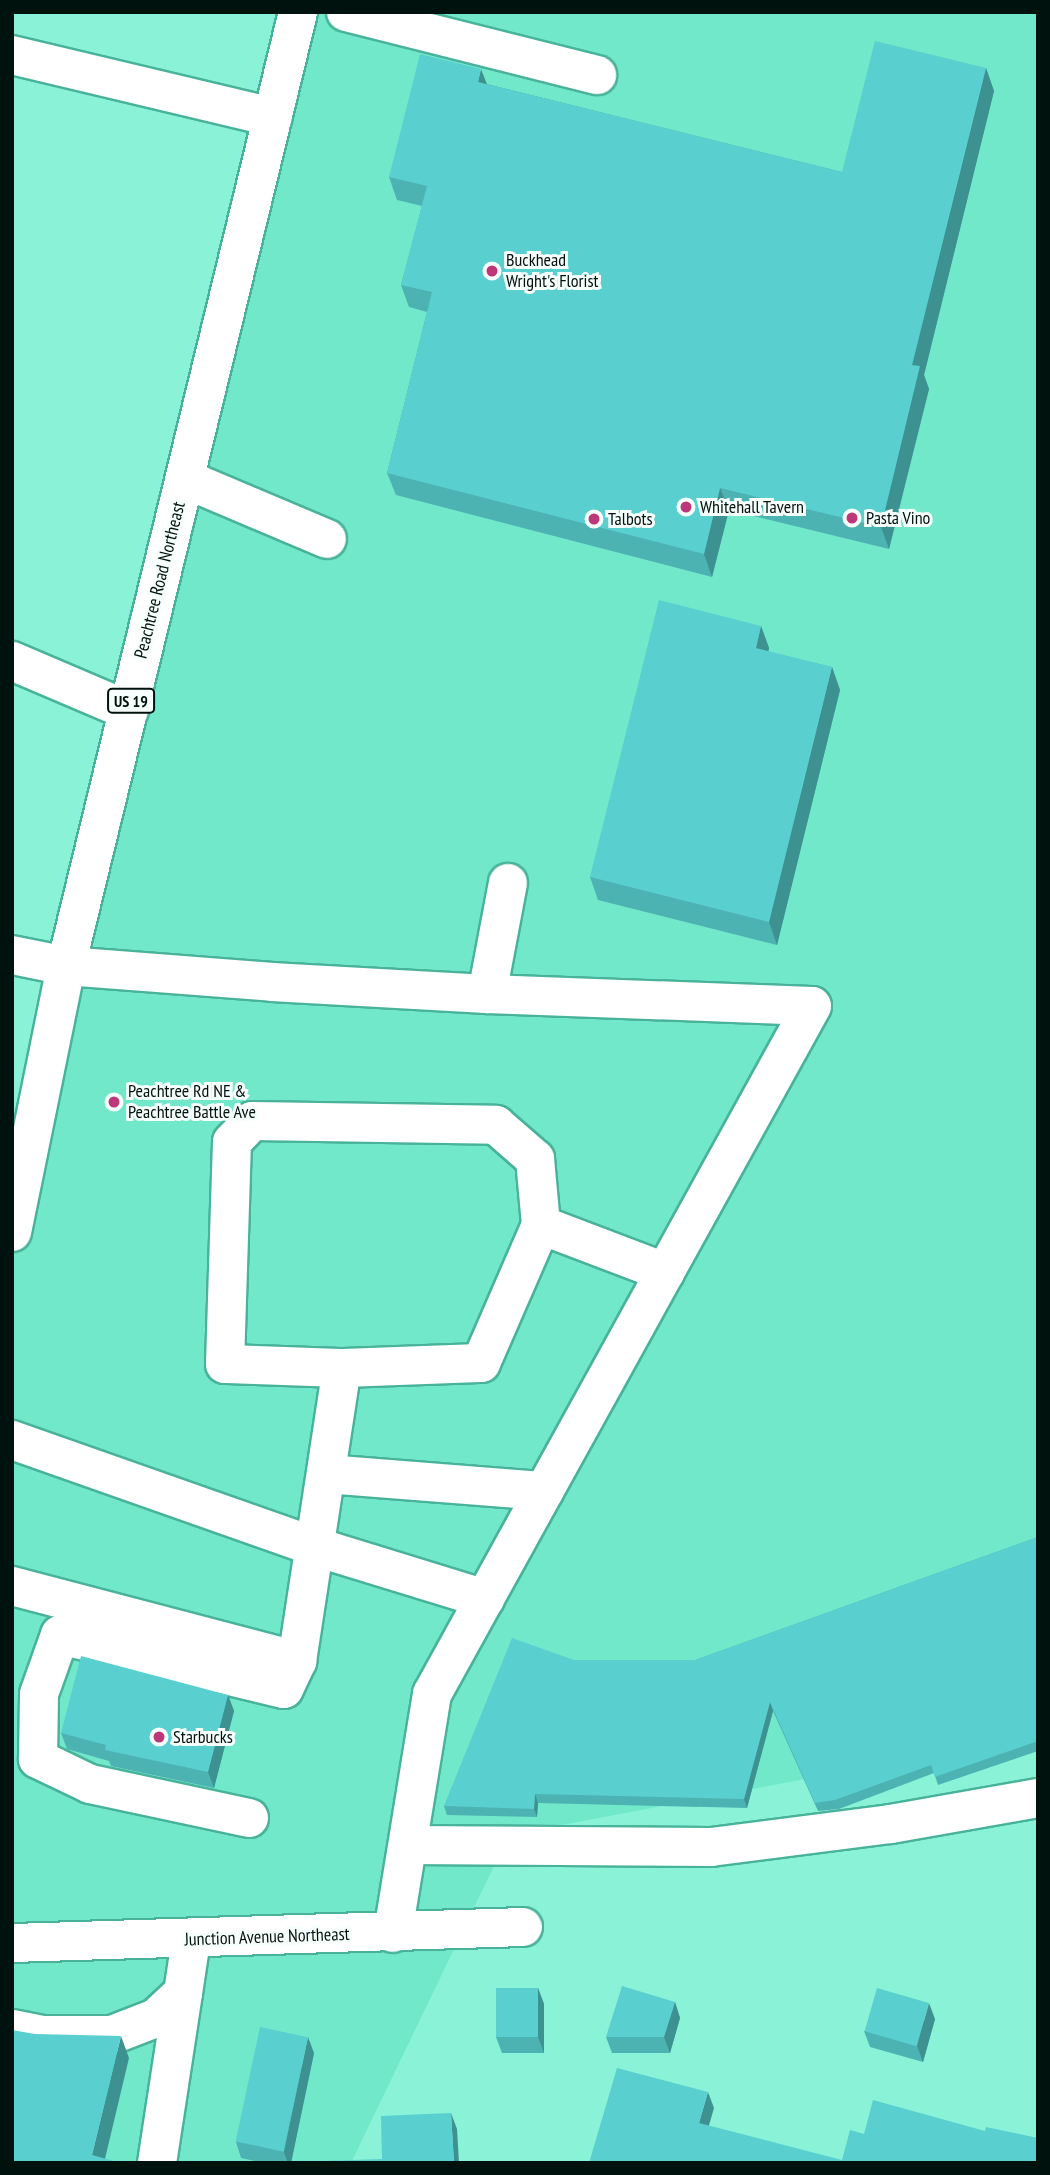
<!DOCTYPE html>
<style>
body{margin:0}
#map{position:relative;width:1050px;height:2175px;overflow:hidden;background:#8af3d7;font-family:"PT Sans Narrow",sans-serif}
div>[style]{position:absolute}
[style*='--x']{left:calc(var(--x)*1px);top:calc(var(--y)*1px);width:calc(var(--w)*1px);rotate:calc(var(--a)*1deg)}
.built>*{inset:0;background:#72e8ca}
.roads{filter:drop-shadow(2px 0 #48b39a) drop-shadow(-2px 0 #48b39a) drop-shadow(0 2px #48b39a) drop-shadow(0 -2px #48b39a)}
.minor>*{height:38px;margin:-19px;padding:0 19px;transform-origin:19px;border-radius:19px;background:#fff}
.highway>*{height:38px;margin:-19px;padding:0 19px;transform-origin:19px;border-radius:19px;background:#fff}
.wall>*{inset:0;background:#4db2b2}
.shaded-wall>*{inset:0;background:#3e9191}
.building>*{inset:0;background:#59cfcf;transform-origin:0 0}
.dots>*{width:19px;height:19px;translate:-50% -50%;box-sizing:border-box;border:4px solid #f6fffc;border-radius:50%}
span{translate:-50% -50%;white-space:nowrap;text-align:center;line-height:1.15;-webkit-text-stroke:6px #f6fffc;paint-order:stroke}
.shield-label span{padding:2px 5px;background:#f6fffc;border:2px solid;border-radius:5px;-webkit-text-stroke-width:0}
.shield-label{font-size:16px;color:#00120d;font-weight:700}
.poi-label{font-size:18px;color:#00120d}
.left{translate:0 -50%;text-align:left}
.street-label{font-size:18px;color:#00120d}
.frame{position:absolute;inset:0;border:14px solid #00120d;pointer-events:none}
</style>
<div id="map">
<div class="built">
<i style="clip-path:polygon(299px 12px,1038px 12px,1038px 1735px,509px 1835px,351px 2163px,12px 2163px,12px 1172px,120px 664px)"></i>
</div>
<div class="roads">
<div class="minor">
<i style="--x:346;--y:12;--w:259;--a:14.1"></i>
<i style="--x:12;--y:55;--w:268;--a:13.4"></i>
<i style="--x:185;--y:479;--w:154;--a:22.9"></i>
<i style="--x:12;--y:661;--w:127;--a:23.1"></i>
<i style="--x:12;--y:955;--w:55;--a:11.5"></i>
<i style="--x:66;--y:966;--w:207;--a:4.4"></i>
<i style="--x:272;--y:982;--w:215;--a:3.2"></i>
<i style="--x:487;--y:994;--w:325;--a:2.1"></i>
<i style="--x:812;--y:1006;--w:786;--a:118.91"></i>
<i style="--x:432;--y:1694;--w:242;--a:99.3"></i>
<i style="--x:487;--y:994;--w:113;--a:-79.3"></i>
<i style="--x:342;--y:1368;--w:139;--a:-2.1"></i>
<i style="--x:481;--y:1363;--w:150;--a:-66.5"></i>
<i style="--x:541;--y:1225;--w:133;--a:20.8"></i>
<i style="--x:12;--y:1440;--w:319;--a:19.4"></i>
<i style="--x:313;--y:1546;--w:180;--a:17.1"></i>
<i style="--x:326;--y:1474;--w:219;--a:4.5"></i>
<i style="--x:12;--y:1586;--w:295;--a:14.7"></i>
<i style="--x:249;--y:1818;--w:163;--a:-167.9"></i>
<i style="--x:90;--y:1784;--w:58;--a:-154.3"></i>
<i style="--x:38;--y:1759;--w:65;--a:-89.1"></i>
<i style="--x:39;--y:1694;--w:63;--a:-70.4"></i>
<i style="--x:60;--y:1635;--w:230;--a:13.6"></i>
<i style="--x:284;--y:1689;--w:31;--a:-65"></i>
<i style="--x:297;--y:1661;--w:296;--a:-81.3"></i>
<i style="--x:342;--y:1368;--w:117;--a:-178"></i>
<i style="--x:225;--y:1364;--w:222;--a:-88.2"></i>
<i style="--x:232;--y:1142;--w:29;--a:-46"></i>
<i style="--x:252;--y:1121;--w:244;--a:0.9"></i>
<i style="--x:496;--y:1125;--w:52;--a:41.1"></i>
<i style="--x:535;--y:1159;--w:66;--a:84.8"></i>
<i style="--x:408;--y:1845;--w:303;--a:0.4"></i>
<i style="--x:711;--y:1847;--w:181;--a:-7.3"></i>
<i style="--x:891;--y:1824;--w:149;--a:-10"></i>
<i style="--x:12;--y:1943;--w:511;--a:-1.79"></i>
<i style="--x:12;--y:2029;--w:32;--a:11"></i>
<i style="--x:43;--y:2035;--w:69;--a:0"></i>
<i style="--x:112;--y:2035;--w:47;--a:-21.1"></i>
<i style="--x:156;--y:2018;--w:37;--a:-43"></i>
<i style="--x:183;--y:1993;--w:54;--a:-81.4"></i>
<i style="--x:157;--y:2163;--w:172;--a:-81.3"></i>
</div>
<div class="highway">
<i style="--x:12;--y:1232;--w:271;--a:-78.5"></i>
<i style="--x:66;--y:966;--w:982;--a:-76.33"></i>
</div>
</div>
<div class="wall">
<i style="clip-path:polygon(986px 68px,994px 91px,924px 375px,929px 389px,889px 549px,729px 510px,712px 577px,396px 495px,387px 473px,427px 312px,409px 307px,401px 285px,422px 206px,397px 200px,389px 177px,487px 84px,842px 172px)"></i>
<i style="clip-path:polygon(761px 626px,769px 648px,768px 652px,832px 667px,840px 690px,777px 945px,598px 900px,590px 877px)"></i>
<i style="clip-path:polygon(1038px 1537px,1038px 1751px,938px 1785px,934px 1773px,839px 1809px,818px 1811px,773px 1711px,747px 1808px,538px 1803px,537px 1817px,447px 1815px,444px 1806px,574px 1660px,695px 1660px)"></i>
<i style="clip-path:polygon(228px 1695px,234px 1711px,214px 1788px,111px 1766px,109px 1761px,67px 1749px,61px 1733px)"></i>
<i style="clip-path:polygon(538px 1988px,544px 2004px,544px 2053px,502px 2053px,496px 2037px)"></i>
<i style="clip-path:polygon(675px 2002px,680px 2018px,670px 2053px,612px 2053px,606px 2037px)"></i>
<i style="clip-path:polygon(935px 2019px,923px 2062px,870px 2047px,864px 2031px)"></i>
<i style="clip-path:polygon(314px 2053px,291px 2163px,265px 2163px,241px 2158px,236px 2142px)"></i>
</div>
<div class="shaded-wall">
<i style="clip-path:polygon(986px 68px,994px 91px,924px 375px,929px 389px,889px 549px,881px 527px,912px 365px)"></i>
<i style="clip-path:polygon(481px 69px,490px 92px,478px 82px)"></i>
<i style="clip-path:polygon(720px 488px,729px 510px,712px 577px,704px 554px)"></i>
<i style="clip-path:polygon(761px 626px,769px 648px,764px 671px,756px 648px)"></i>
<i style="clip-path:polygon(832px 667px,840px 690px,777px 945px,769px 922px)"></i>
<i style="clip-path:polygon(228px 1695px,234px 1711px,214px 1788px,208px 1772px)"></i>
<i style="clip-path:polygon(770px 1702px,773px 1711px,747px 1808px,744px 1799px)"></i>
<i style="clip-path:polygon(535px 1794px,538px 1803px,537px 1817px,534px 1809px)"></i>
<i style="clip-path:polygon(538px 1988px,544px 2004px,544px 2053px,538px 2037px)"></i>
<i style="clip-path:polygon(675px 2002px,680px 2018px,670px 2053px,664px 2037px)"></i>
<i style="clip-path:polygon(929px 2003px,935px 2019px,923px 2062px,917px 2046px)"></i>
<i style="clip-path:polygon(121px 2036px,129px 2058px,104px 2163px,92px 2155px)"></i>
<i style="clip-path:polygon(308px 2037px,314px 2053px,291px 2163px,288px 2163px,284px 2152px)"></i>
<i style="clip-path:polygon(708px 2092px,714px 2108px,705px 2139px,699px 2123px)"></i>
<i style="clip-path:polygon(451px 2113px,457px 2129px,459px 2163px,454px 2163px)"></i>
</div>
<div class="building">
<i style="clip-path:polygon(875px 41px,986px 68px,912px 365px,920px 366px,881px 527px,720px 488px,704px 554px,387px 473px,432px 292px,401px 285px,427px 186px,389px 177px,420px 54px,481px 69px,478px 82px,842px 172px)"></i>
<i style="clip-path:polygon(659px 600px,761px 626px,756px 648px,832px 667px,769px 922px,590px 877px)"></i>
<i style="clip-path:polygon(1038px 1537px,1038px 1741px,935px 1777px,931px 1765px,835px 1800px,815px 1803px,770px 1702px,744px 1799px,535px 1794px,534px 1809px,444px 1806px,512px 1638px,574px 1660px,695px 1660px)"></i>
<i style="clip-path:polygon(81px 1656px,228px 1695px,208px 1772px,105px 1750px,106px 1745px,61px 1733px)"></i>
<i style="clip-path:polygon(622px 1986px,675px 2002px,664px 2037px,606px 2037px)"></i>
<i style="left:496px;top:1988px;width:42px;height:49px"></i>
<i style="left:877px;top:1988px;width:54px;height:45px;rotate:16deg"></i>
<i style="left:260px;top:2027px;width:49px;height:117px;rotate:12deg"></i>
<i style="clip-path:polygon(12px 2030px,35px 2034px,121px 2036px,92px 2155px,121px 2163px,12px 2163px)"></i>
<i style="clip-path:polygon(617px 2068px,708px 2092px,699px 2123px,842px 2160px,850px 2130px,864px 2134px,873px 2100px,985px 2131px,986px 2127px,1038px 2138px,1038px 2163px,589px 2163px)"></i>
<i style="clip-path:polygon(451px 2113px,454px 2163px,324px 2163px,323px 2161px,382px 2159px,381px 2116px)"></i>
</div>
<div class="dots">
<i style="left:492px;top:271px;background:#be3778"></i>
<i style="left:686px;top:507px;background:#be3778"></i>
<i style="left:852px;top:518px;background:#be3778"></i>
<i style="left:594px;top:519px;background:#be3778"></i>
<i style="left:114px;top:1102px;background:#be3778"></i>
<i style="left:159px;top:1737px;background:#be3778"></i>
</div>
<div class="shield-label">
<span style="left:131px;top:701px">US 19</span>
</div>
<div class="poi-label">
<span class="left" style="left:506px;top:271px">Buckhead<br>Wright's Florist</span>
<span class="left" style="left:700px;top:507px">Whitehall Tavern</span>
<span class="left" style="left:866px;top:518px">Pasta Vino</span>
<span class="left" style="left:608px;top:519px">Talbots</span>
<span class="left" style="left:128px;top:1102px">Peachtree Rd NE &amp;<br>Peachtree Battle Ave</span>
<span class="left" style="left:173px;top:1737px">Starbucks</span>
</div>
<div class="street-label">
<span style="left:160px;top:580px;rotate:-76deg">Peachtree Road Northeast</span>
<span style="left:267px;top:1937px;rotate:-2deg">Junction Avenue Northeast</span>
</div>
<div class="frame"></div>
</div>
